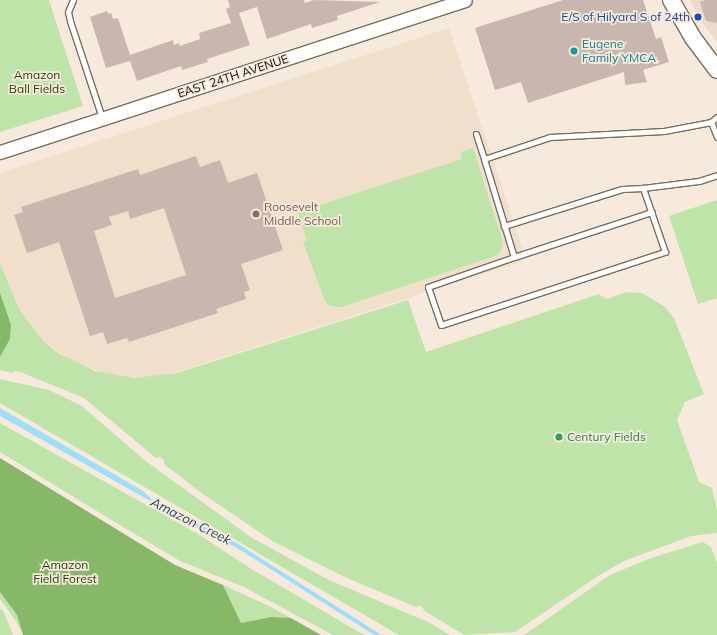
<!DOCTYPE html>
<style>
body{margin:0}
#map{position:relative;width:717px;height:635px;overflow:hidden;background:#f7eadd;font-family:Mulish,sans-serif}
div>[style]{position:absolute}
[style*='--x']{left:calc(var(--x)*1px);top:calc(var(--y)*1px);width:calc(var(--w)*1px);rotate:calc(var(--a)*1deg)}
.commercial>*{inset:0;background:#eedacc}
.built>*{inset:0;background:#f0dfcb}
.green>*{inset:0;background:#bee4a9}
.forest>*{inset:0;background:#86b867}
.water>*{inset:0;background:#9edef8}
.stream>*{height:3.5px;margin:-1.75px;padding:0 1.75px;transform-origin:1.75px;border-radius:1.75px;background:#9edef8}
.building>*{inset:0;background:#c8b7ae}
.roads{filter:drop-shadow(1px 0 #786d61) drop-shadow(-1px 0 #786d61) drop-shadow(0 1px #786d61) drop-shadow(0 -1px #786d61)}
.service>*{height:5px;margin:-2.5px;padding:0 2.5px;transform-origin:2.5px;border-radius:2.5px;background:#fff}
.tertiary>*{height:13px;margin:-6.5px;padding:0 6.5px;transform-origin:6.5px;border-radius:6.5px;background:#fff}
.primary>*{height:16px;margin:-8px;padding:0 8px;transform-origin:8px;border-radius:8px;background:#fff}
.dots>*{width:11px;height:11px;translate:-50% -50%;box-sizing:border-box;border:2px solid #f7eadd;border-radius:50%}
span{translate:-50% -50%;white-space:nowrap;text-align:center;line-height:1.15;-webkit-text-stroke:3.5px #f7eadd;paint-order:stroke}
.transit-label{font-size:12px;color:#164399}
.right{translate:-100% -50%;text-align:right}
.culture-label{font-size:12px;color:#0d838f}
.left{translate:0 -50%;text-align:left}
.park-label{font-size:12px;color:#234308}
.street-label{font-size:12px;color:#120e09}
.education-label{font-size:12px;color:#785e54}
.leisure-label{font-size:12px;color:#27864d}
.water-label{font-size:13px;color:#16495b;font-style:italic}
</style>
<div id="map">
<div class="commercial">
<i style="clip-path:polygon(690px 0,717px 0,717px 42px,704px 25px)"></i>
</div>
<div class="built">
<i style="clip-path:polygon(449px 28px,525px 256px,521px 262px,158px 378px,118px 377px,75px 363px,43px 341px,19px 309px,0 263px,0 173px)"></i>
</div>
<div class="green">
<i style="clip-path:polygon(0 0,49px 0,83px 106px,0 132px)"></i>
<i style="clip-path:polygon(473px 148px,502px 239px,503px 245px,498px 255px,341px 307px,330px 306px,325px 301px,303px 242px,307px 241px,298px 212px,462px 159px,461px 152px)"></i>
<i style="clip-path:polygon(717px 200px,717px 298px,698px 304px,669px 216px)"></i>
<i style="clip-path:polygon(0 263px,19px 309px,43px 341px,58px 353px,95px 371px,134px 378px,177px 373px,408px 300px,426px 352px,599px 294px,606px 299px,627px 292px,642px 293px,665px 307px,674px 318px,704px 394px,685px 402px,677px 420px,699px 482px,712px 488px,717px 510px,717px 533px,691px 536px,624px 561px,598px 576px,515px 632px,464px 635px,425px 611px,420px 605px,416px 607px,347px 578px,274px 542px,203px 494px,164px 464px,164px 460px,160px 457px,156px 458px,84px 398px,20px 372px,14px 371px,12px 373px,0 370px,0 357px,10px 339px,0 293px)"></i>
<i style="clip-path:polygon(0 379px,49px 390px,82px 406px,143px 459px,252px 538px,329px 580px,428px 622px,450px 635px,399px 635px,0 403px)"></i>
<i style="clip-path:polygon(0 423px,198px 534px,253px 570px,364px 635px,333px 635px,244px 587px,180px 561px,118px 524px,0 452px)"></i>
<i style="clip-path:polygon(703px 542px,711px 547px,717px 563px,717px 635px,524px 635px,610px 575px,651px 558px)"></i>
<i style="clip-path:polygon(223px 585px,265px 604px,291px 618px,271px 617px,241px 623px)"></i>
<i style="clip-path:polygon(0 592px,17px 615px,23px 635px,16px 621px,0 599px)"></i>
<i style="clip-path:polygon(0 608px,4px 612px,13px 635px,0 635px)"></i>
</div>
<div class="forest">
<i style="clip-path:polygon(0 293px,11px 325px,10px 339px,0 357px)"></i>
<i style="clip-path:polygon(0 458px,175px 565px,223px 585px,241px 623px,271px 617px,291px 618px,321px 635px,23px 635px,17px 615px,0 592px)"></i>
</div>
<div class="water">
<i style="clip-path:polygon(0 408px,143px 491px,159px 506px,0 416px)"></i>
</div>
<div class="stream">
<i style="--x:155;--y:504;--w:93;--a:26.8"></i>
<i style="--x:238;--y:546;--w:166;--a:32.4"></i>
</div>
<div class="building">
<i style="clip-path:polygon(228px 0,304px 0,305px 3px,314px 0,380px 2px,337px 16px,338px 20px,312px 28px,311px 24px,267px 39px,257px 7px,239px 13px,250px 45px,207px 59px,208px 62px,182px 70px,181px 66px,137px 81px,130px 61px,106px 68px,90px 17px,107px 11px,108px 14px,111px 13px,113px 19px,118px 18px,130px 55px,173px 40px,174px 45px,179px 43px,180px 46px,200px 39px,199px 33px,231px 23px,226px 9px,230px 7px)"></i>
<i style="clip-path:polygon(563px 0,643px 0,656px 39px,661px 37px,669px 62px,643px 70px,647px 82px,625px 85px,624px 72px,528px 103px,521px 82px,495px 90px,475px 28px)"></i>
<i style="clip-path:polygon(705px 0,717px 0,717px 23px,706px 21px,700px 2px)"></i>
<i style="clip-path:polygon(evenodd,196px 156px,200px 167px,220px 160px,228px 183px,257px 173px,283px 250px,241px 264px,250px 290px,244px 292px,246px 299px,216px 309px,218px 313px,129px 342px,127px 338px,107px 344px,103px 332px,90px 336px,59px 242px,27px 253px,14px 215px,23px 212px,21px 207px,138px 169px,140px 175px,196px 156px,164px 208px,186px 275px,115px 298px,94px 231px,112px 225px,109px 217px,128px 211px,130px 219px,164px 208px)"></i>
</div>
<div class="roads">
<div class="service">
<i style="--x:73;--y:0;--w:13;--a:113"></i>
<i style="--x:68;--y:12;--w:9;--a:77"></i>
<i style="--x:70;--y:21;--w:102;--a:71.7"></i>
<i style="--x:711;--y:122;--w:16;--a:68"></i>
<i style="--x:476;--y:134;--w:26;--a:72"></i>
<i style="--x:484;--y:159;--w:102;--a:73"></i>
<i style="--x:514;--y:257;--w:91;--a:160.8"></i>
<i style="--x:428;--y:287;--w:40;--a:71.1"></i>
<i style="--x:441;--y:325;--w:236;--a:-18.1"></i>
<i style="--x:665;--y:252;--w:68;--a:-109"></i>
<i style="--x:643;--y:188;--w:21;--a:177"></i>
<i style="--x:622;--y:189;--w:124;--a:162.6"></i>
<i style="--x:484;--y:159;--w:70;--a:-18.4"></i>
<i style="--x:550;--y:137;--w:114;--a:-3"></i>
<i style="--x:664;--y:131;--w:48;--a:-10.8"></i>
<i style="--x:711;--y:122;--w:8;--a:-40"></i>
<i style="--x:643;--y:188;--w:56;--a:-7.1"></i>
<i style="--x:699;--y:181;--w:19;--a:-18"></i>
<i style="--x:514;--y:257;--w:145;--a:-18.1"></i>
</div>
<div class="tertiary">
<i style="--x:0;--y:152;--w:489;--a:-18.1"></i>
</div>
<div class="primary">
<i style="--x:671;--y:0;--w:44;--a:59.9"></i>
<i style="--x:693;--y:38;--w:40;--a:53"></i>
</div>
</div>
<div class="dots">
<i style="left:698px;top:17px;background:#1a4fb4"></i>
<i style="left:574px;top:51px;background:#0f9aa8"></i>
<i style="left:256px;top:214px;background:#8d6e63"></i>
<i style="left:559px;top:437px;background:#2e9e5b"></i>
</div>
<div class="transit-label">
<span class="right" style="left:690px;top:17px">E/S of Hilyard S of 24th</span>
</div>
<div class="culture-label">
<span class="left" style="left:582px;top:51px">Eugene<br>Family YMCA</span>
</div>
<div class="park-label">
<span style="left:37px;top:82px">Amazon<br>Ball Fields</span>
<span style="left:65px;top:572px">Amazon<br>Field Forest</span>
</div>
<div class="street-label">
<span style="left:233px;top:76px;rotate:-18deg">EAST 24TH AVENUE</span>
</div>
<div class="education-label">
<span class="left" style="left:264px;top:214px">Roosevelt<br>Middle School</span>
</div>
<div class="leisure-label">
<span class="left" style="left:567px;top:437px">Century Fields</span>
</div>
<div class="water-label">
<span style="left:191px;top:521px;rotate:27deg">Amazon Creek</span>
</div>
</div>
